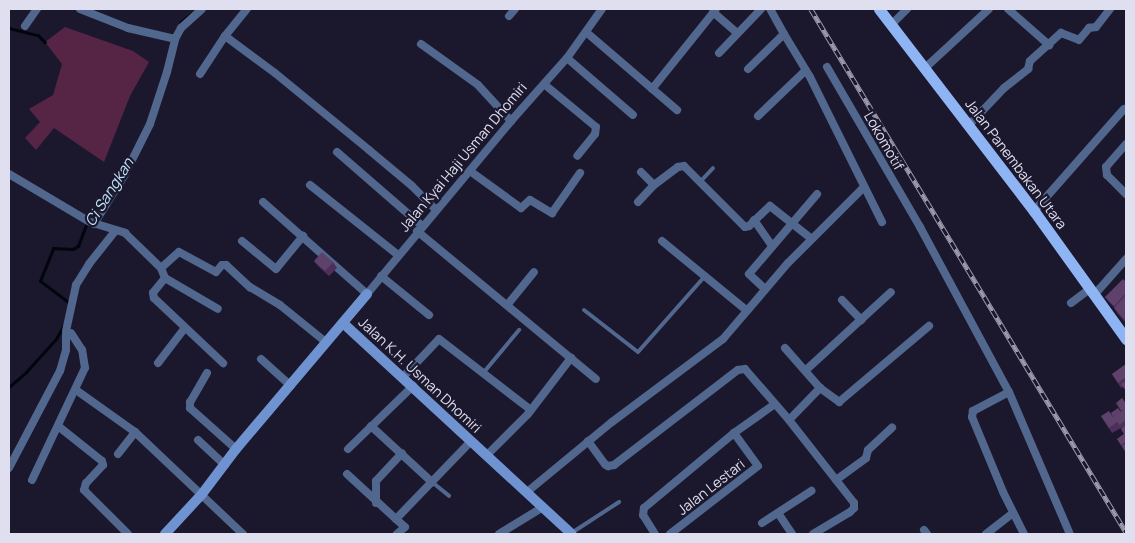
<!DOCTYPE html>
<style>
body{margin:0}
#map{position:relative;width:1135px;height:543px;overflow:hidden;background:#1b182e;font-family:Manrope,sans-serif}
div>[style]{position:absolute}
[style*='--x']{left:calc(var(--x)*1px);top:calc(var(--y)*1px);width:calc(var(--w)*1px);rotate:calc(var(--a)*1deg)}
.green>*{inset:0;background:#562445}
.stream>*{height:2.5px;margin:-1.25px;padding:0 1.25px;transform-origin:1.25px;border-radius:1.25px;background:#00050e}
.lane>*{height:4px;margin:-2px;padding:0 2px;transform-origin:2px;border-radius:2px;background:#51678d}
.street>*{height:8px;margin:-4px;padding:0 4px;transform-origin:4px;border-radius:4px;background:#51678d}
.secondary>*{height:10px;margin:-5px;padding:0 5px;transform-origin:5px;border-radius:5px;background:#6f92d0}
.primary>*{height:11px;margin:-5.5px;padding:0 5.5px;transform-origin:5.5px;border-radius:5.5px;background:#8fb4f4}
.rail>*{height:4.5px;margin-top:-2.25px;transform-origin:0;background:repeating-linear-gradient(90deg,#1b182e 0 8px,#9b99ab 0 16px);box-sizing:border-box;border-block:1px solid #9b99ab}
.wall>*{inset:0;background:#4e2f5b}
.building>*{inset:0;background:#5e426b;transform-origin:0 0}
span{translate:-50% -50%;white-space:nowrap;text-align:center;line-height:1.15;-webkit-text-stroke:4.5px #1b182e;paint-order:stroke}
.street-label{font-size:14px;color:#e0dfef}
.water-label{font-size:15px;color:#c2e6fb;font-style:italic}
.frame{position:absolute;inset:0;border:10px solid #e0dfef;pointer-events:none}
</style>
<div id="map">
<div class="green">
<i style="clip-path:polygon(65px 27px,133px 51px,149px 62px,130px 96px,104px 162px,54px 128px,36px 150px,25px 138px,40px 122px,29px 109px,53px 95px,62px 64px,45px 42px)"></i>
</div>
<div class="stream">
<i style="--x:9;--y:28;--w:30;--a:14"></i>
<i style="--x:38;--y:35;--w:10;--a:45"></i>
<i style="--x:173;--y:37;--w:17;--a:-62"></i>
<i style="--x:181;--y:22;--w:13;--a:-39"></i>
<i style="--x:69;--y:303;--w:36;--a:-143"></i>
<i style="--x:40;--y:281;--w:35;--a:-68"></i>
<i style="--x:53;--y:248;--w:20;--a:3"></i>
<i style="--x:73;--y:249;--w:6;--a:-31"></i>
<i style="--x:78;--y:246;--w:25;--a:-69"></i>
<i style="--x:9;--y:387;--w:23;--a:-41"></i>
<i style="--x:26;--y:372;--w:45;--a:-47.7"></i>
<i style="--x:56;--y:339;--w:16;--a:-60"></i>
</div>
<div class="lane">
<i style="--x:700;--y:182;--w:19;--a:-47"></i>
<i style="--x:584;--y:310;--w:68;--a:37.9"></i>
<i style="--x:638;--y:352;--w:101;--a:-48.6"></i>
<i style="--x:484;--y:372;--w:55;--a:-50.2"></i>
<i style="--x:432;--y:482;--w:22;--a:39"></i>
<i style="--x:573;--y:532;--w:55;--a:-33.1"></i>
</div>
<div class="street">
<i style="--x:80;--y:9;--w:52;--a:21.6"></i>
<i style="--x:128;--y:28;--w:48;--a:13.2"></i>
<i style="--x:1008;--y:9;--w:55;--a:41.3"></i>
<i style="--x:713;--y:12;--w:32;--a:41"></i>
<i style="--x:509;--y:16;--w:9;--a:-49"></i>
<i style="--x:891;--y:25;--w:23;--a:-45"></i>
<i style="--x:25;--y:26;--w:21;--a:-55"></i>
<i style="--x:586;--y:32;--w:120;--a:40.6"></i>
<i style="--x:784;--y:34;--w:50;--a:58.8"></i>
<i style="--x:810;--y:77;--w:162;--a:63.6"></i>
<i style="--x:225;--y:36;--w:62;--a:36.5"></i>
<i style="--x:275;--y:73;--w:122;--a:39.3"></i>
<i style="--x:369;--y:150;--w:56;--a:39.9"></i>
<i style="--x:412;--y:186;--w:34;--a:45"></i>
<i style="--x:421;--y:44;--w:70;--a:35.7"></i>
<i style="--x:478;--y:85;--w:49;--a:47.5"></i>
<i style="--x:719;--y:53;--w:61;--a:-46.3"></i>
<i style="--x:567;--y:58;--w:87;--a:40.8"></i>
<i style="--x:827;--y:67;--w:185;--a:59.8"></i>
<i style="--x:920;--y:227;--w:187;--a:61.7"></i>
<i style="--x:1009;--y:392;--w:155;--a:66.8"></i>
<i style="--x:925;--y:68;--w:87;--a:-42.7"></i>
<i style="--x:748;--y:69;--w:50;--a:-44.2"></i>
<i style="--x:784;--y:34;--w:29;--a:-119"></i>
<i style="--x:200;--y:74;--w:45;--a:-56.7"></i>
<i style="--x:225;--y:36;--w:35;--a:-51"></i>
<i style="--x:544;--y:84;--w:67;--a:39.6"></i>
<i style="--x:596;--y:127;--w:7;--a:98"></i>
<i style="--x:595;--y:134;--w:28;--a:129"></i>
<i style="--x:652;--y:89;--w:102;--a:-51.3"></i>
<i style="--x:758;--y:116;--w:66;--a:-43.8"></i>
<i style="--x:968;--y:126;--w:52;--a:-46.5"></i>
<i style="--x:1004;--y:88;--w:31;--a:-38"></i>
<i style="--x:1028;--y:69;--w:8;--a:-76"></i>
<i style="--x:1030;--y:61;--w:42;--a:-42.1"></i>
<i style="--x:1061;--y:33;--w:19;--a:21"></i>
<i style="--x:1079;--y:40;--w:16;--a:-50"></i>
<i style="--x:1089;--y:28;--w:7;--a:-8"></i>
<i style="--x:1096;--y:27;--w:23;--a:-52"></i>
<i style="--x:1126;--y:144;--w:30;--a:131"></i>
<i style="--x:1106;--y:167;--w:8;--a:83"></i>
<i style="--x:1107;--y:175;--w:27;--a:45"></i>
<i style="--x:337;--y:152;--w:113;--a:41"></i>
<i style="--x:470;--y:171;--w:63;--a:36"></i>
<i style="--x:521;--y:208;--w:12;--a:-42"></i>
<i style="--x:530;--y:200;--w:26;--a:31"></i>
<i style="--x:552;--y:213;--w:49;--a:-55"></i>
<i style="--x:641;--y:172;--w:18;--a:45"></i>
<i style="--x:9;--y:174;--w:94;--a:30.7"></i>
<i style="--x:90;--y:222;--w:37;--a:17"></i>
<i style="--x:125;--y:233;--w:50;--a:44.2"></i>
<i style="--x:161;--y:268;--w:11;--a:68"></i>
<i style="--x:165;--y:278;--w:61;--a:30.3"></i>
<i style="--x:310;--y:185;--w:112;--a:38.5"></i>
<i style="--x:263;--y:202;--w:139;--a:41.5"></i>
<i style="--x:367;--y:294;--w:225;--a:-50.2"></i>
<i style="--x:511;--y:121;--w:84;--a:-48.4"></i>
<i style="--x:567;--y:58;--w:60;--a:-54.5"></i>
<i style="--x:638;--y:202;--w:23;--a:-47"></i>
<i style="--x:654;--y:185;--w:30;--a:-37"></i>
<i style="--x:678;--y:167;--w:6;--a:-9"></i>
<i style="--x:684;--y:166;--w:86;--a:45"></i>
<i style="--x:745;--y:227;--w:4;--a:-14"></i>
<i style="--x:749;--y:226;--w:29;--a:-44"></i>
<i style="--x:770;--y:206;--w:53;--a:38.2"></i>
<i style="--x:1034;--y:211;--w:136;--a:-48.6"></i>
<i style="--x:754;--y:220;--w:32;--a:55"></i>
<i style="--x:94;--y:224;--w:57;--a:-58"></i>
<i style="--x:124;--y:176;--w:58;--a:-63.4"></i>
<i style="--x:150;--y:124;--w:55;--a:-71.9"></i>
<i style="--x:167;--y:72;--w:34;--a:-76"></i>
<i style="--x:175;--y:39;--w:13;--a:-61"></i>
<i style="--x:181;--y:28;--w:28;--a:-42"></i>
<i style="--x:417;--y:231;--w:232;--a:39.6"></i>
<i style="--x:242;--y:241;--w:44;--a:39.5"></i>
<i style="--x:276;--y:269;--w:43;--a:-50.7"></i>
<i style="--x:662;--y:241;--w:109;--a:39.4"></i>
<i style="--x:161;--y:268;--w:24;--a:-42"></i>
<i style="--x:179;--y:252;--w:42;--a:28.4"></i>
<i style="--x:216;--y:272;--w:9;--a:-49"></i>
<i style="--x:222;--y:265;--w:4;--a:0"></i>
<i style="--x:226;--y:265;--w:33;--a:43"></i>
<i style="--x:250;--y:287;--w:35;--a:31"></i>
<i style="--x:280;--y:305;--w:60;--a:39"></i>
<i style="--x:381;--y:276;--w:62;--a:39.1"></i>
<i style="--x:165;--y:278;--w:19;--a:129"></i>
<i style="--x:153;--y:293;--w:5;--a:79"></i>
<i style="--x:154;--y:298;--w:95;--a:43.3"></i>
<i style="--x:765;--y:289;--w:22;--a:-137"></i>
<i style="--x:749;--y:274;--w:105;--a:-49.6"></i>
<i style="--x:1095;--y:294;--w:47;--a:-48.5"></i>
<i style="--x:842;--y:300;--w:28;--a:46"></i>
<i style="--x:1071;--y:303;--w:25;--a:-37"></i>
<i style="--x:508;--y:304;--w:41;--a:-50.9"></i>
<i style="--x:66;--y:331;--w:47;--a:-77.7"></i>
<i style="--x:76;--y:285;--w:25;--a:-58"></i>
<i style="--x:89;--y:264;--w:43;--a:-51.5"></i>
<i style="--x:785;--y:348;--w:53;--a:48.8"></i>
<i style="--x:820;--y:388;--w:24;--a:36"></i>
<i style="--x:839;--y:402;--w:118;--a:-40.2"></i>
<i style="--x:261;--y:359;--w:40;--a:42"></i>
<i style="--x:158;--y:363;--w:43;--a:-52.6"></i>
<i style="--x:806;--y:370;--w:115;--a:-42.5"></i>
<i style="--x:207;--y:373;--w:34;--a:120"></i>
<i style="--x:190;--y:402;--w:6;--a:90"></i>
<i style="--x:190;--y:408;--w:62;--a:41.7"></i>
<i style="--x:403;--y:377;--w:52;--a:-46.5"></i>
<i style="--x:439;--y:339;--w:116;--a:37.7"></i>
<i style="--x:76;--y:390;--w:72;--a:35.4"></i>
<i style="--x:135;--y:432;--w:149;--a:43.4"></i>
<i style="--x:1009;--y:392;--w:41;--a:152.2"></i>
<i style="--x:973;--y:411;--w:6;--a:99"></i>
<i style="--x:972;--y:417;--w:81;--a:67.5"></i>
<i style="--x:1003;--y:492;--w:47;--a:63.4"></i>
<i style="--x:789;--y:420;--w:45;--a:-45.9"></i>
<i style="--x:58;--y:426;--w:56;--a:38.5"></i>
<i style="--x:102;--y:461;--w:4;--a:76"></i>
<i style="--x:103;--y:465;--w:25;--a:133"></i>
<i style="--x:86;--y:483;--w:7;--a:106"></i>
<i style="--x:84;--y:490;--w:62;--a:45"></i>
<i style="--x:371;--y:426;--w:83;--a:42.6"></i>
<i style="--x:198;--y:440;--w:37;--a:43"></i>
<i style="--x:588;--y:441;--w:29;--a:54"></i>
<i style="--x:605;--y:464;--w:4;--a:34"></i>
<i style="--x:608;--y:466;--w:6;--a:-9"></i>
<i style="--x:614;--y:465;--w:156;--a:-37.5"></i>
<i style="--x:738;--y:370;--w:7;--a:-8"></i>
<i style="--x:745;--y:369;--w:67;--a:49.2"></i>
<i style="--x:789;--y:420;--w:105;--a:51.9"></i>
<i style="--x:854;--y:503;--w:5;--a:90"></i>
<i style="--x:854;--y:508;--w:6;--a:135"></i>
<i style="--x:850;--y:512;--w:43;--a:149.3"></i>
<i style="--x:348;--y:449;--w:91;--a:-44.1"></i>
<i style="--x:118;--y:454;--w:28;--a:-52"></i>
<i style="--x:487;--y:455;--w:58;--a:-45"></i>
<i style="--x:528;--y:414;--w:71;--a:-52.5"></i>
<i style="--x:9;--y:468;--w:110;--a:-62.3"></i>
<i style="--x:60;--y:371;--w:22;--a:-74"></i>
<i style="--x:66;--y:350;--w:15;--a:-90"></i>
<i style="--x:347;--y:474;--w:67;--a:42.6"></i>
<i style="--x:396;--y:519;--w:108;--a:-46.1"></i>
<i style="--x:32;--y:480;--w:124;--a:-64.7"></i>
<i style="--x:85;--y:368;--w:18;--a:-99"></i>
<i style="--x:82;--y:350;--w:20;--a:-123"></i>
<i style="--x:836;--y:480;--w:37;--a:-36"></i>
<i style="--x:866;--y:458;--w:8;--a:-76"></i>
<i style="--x:868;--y:450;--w:33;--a:-43"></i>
<i style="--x:527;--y:492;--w:110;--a:-39.5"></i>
<i style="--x:612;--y:422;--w:139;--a:-36.8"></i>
<i style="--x:723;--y:339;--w:100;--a:-49.5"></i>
<i style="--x:788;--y:263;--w:107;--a:-45"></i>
<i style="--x:376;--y:503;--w:22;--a:-90"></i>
<i style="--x:376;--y:481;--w:38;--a:-47"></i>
<i style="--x:778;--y:513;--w:25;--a:56"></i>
<i style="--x:396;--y:519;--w:12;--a:42"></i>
<i style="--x:405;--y:527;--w:11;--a:139"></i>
<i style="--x:762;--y:523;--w:59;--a:-33.1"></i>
<i style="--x:924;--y:530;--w:5;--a:53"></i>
<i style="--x:499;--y:534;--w:52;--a:-31.5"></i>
<i style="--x:655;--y:534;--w:22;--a:-122"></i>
<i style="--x:643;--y:515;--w:7;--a:-82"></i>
<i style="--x:644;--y:508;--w:117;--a:-39.8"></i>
<i style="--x:734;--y:433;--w:50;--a:-35.3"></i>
<i style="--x:670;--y:534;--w:111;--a:-37.7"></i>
<i style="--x:758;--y:466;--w:41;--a:-126"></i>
<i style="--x:986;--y:534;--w:34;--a:-38"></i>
</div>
<div class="secondary">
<i style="--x:343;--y:323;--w:311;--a:42.7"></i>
<i style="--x:165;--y:534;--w:54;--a:-47.2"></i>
<i style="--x:202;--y:494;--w:56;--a:-52.9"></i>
<i style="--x:236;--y:449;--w:203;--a:-49.8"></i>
</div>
<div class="primary">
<i style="--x:879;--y:9;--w:255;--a:52.5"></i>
<i style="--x:1034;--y:211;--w:158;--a:54.3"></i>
</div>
<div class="rail">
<i style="--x:811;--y:9;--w:611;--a:58.94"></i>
</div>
<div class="wall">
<i style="clip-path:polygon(314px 261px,333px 262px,337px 268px,329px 276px,318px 266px)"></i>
<i style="clip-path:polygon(1126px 282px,1126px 324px,1125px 322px,1117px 313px,1114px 307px,1109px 302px,1105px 297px)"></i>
<i style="clip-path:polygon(1126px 364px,1126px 391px,1123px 387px,1121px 388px,1112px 374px)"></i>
<i style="clip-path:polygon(1126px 401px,1126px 453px,1117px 439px,1124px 434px,1121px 428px,1112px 433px,1101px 416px,1113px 417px,1122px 411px,1125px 402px)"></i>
</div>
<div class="building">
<i style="left:322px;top:252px;width:15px;height:12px;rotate:42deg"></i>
<i style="clip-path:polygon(1123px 279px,1126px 282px,1126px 293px,1114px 306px,1105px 297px)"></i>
<i style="clip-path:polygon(1126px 295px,1126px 321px,1114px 308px)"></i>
<i style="clip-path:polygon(1126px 364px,1126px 377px,1118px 383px,1112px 374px)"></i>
<i style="clip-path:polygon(1126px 381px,1126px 391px,1121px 384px)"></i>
<i style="clip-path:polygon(1122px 398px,1125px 402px,1126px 401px,1126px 408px,1121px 411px,1116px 403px)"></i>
<i style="clip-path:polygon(1118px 408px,1121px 412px,1113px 417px,1111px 413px)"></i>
<i style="clip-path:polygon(1126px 408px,1126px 420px,1119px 425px,1117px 422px,1109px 428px,1101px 416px,1109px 411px,1113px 417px)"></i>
<i style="clip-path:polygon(1126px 425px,1126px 442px,1121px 445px,1117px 439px,1124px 434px,1121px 429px)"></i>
<i style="clip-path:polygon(1126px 443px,1126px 451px,1125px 451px,1122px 446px)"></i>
</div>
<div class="street-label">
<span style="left:884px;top:141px;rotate:60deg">Lokomotif</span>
<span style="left:463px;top:157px;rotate:-50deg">Jalan Kyai Haji Usman Dhomiri</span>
<span style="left:1016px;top:164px;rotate:53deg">Jalan Panembakan Utara</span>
<span style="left:420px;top:375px;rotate:43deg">Jalan K.H. Usman Dhomiri</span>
<span style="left:711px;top:487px;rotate:-38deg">Jalan Lestari</span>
</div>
<div class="water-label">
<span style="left:109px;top:192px;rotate:-58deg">Ci Sangkan</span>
</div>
<div class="frame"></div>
</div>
